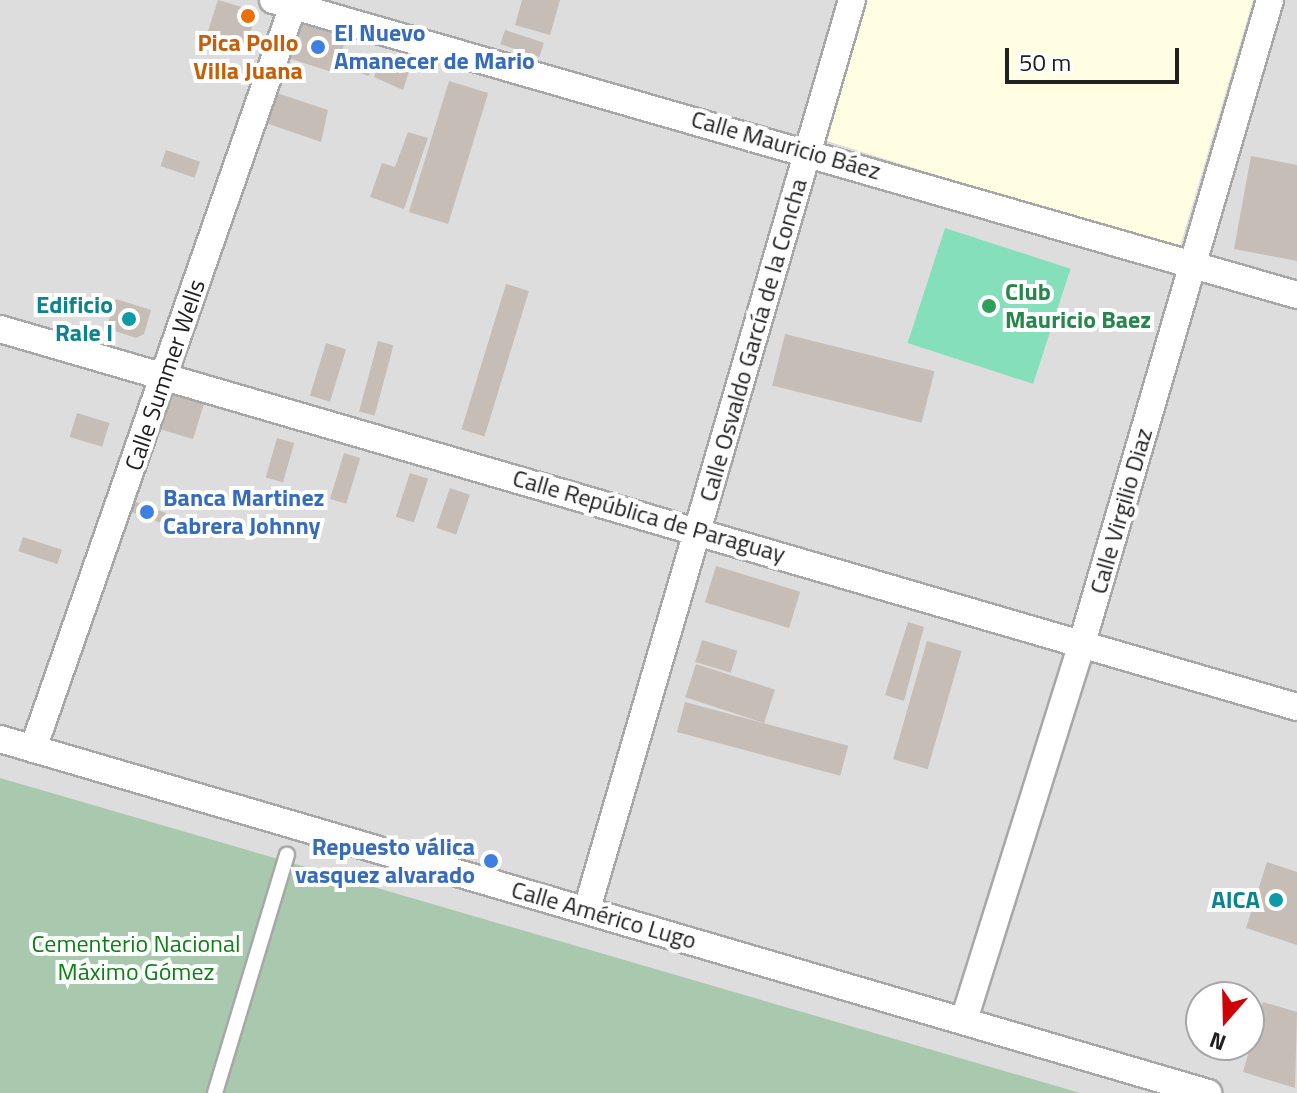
<!DOCTYPE html>
<meta charset="utf-8">
<style>
body{margin:0}
#map{position:relative;width:1297px;height:1093px;overflow:hidden;background:#f1ede7;font-family:"Titillium Web",sans-serif}
div>[style]{position:absolute}
[style*='--x']{left:calc(var(--x)*1px);top:calc(var(--y)*1px);width:calc(var(--w)*1px);rotate:calc(var(--a)*1deg)}
.residential>*{inset:0;background:#dedddd}
.education>*{inset:0;background:#fffee2}
.cemetery>*{inset:0;background:#a8c9ad}
.pitch>*{inset:0;background:#86dfbb;transform-origin:0 0}
.building>*{inset:0;background:#c6bdb6;transform-origin:0 0}
.roads{filter:drop-shadow(2px 0 #a7a7a7) drop-shadow(-2px 0 #a7a7a7) drop-shadow(0 2px #a7a7a7) drop-shadow(0 -2px #a7a7a7)}
.service>*{height:14px;margin:-7px;padding:0 7px;transform-origin:7px;border-radius:7px;background:#fff}
.minor>*{height:26px;margin:-13px;padding:0 13px;transform-origin:13px;border-radius:13px;background:#fff}
.dots>*{width:22px;height:22px;translate:-50% -50%;box-sizing:border-box;border:4px solid #fff;border-radius:50%}
span{translate:-50% -50%;white-space:nowrap;text-align:center;line-height:1.15;-webkit-text-stroke:8px #fff;paint-order:stroke}
.shop-label{font-size:24px;color:#366cbe;font-weight:700}
.left{translate:0 -50%;text-align:left}
.right{translate:-100% -50%;text-align:right}
.food-label{font-size:24px;color:#c56008;font-weight:700}
.street-label{font-size:24px;color:#202020}
.leisure-label{font-size:24px;color:#27864d;font-weight:700}
.culture-label{font-size:24px;color:#0d838f;font-weight:700}
.park-label{font-size:24px;color:#0d8015}
.north{position:absolute;left:1185px;top:981px;width:80px;height:80px;box-sizing:border-box;background:#fff;border:2px solid #a6a6a6;border-radius:50%;rotate:200deg;font-size:22px;font-weight:700;line-height:32px;text-align:center;color:#202020}
.north::after{content:'';display:block;margin:auto;width:28px;height:36px;background:#cf0205;clip-path:polygon(50% 0,100% 100%,50% 72%,0 100%)}
.scale{position:absolute;left:1005px;top:48px;width:174px;height:36px;box-sizing:border-box;border:4px solid #202020;border-top:0;padding-left:10px;font-size:24px;line-height:28px;white-space:nowrap;color:#202020;-webkit-text-stroke:6px #fff;paint-order:stroke}
</style>
<div id="map">
<div class="residential">
<i style="clip-path:polygon(evenodd,0 0,1297px 0,1297px 1093px,0 1093px,0 0,1201px 997px,1249px 997px,1249px 1045px,1201px 1045px,1201px 997px)"></i>
</div>
<div class="education">
<i style="clip-path:polygon(867px 0,1253px 0,1179px 250px,827px 141px)"></i>
</div>
<div class="cemetery">
<i style="clip-path:polygon(0 778px,285px 861px,1080px 1093px,0 1093px)"></i>
</div>
<div class="pitch">
<i style="left:945px;top:228px;width:132px;height:121px;rotate:18deg"></i>
</div>
<div class="building">
<i style="clip-path:polygon(218px 0,252px 10px,254px 20px,247px 44px,208px 31px)"></i>
<i style="clip-path:polygon(522px 0,560px 0,550px 35px,515px 25px)"></i>
<i style="clip-path:polygon(306px 22px,347px 36px,335px 73px,288px 58px,298px 26px)"></i>
<i style="left:505px;top:30px;width:41px;height:15px;rotate:18deg"></i>
<i style="left:361px;top:53px;width:15px;height:19px;rotate:20deg"></i>
<i style="clip-path:polygon(380px 58px,410px 68px,403px 90px,374px 77px)"></i>
<i style="left:449px;top:81px;width:41px;height:137px;rotate:17deg"></i>
<i style="clip-path:polygon(277px 93px,328px 110px,321px 142px,260px 121px)"></i>
<i style="clip-path:polygon(408px 132px,428px 138px,404px 209px,370px 197px,382px 163px,395px 167px)"></i>
<i style="left:166px;top:150px;width:36px;height:17px;rotate:19deg"></i>
<i style="clip-path:polygon(1251px 156px,1297px 165px,1297px 261px,1234px 249px)"></i>
<i style="left:506px;top:284px;width:24px;height:152px;rotate:17deg"></i>
<i style="clip-path:polygon(116px 299px,151px 310px,144px 334px,136px 338px,106px 328px)"></i>
<i style="left:785px;top:334px;width:154px;height:53px;rotate:14deg"></i>
<i style="left:378px;top:341px;width:16px;height:73px;rotate:15deg"></i>
<i style="left:326px;top:343px;width:21px;height:55px;rotate:17deg"></i>
<i style="clip-path:polygon(175px 395px,204px 404px,193px 439px,156px 428px,165px 398px)"></i>
<i style="left:77px;top:413px;width:34px;height:25px;rotate:17deg"></i>
<i style="left:277px;top:438px;width:18px;height:41px;rotate:16deg"></i>
<i style="left:344px;top:453px;width:17px;height:48px;rotate:17deg"></i>
<i style="left:410px;top:473px;width:19px;height:46px;rotate:18deg"></i>
<i style="left:450px;top:488px;width:21px;height:42px;rotate:19deg"></i>
<i style="left:133px;top:501px;width:35px;height:11px;rotate:20deg"></i>
<i style="left:23px;top:537px;width:41px;height:15px;rotate:18deg"></i>
<i style="left:716px;top:566px;width:88px;height:38px;rotate:17deg"></i>
<i style="clip-path:polygon(908px 622px,924px 627px,904px 701px,885px 695px)"></i>
<i style="left:702px;top:640px;width:37px;height:23px;rotate:17deg"></i>
<i style="left:927px;top:641px;width:36px;height:123px;rotate:16deg"></i>
<i style="left:696px;top:664px;width:83px;height:35px;rotate:18deg"></i>
<i style="left:685px;top:702px;width:169px;height:31px;rotate:15deg"></i>
<i style="clip-path:polygon(1267px 862px,1297px 872px,1297px 945px,1246px 928px)"></i>
<i style="clip-path:polygon(1263px 1002px,1297px 1012px,1295px 1088px,1243px 1072px)"></i>
</div>
<div class="roads">
<div class="service">
<i style="--x:215;--y:1093;--w:249;--a:-73.2"></i>
</div>
<div class="minor">
<i style="--x:273;--y:0;--w:1066;--a:16.07"></i>
<i style="--x:0;--y:329;--w:1351;--a:16.25"></i>
<i style="--x:0;--y:739;--w:1259;--a:16.33"></i>
<i style="--x:33;--y:749;--w:794;--a:-70.72"></i>
<i style="--x:587;--y:909;--w:947;--a:-73.75"></i>
<i style="--x:964;--y:1020;--w:395;--a:-72.6"></i>
<i style="--x:1082;--y:643;--w:670;--a:-73.7"></i>
</div>
</div>
<div class="dots">
<i style="left:248px;top:16px;background:#e8710a"></i>
<i style="left:318px;top:47px;background:#3f7fe0"></i>
<i style="left:989px;top:306px;background:#2e9e5b"></i>
<i style="left:129px;top:319px;background:#0f9aa8"></i>
<i style="left:147px;top:512px;background:#3f7fe0"></i>
<i style="left:491px;top:861px;background:#3f7fe0"></i>
<i style="left:1276px;top:900px;background:#0f9aa8"></i>
</div>
<div class="shop-label">
<span class="left" style="left:334px;top:47px">El Nuevo<br>Amanecer de Mario</span>
<span class="left" style="left:163px;top:512px">Banca Martinez<br>Cabrera Johnny</span>
<span class="right" style="left:475px;top:861px">Repuesto válica<br>vasquez alvarado</span>
</div>
<div class="food-label">
<span style="left:248px;top:57px">Pica Pollo<br>Villa Juana</span>
</div>
<div class="street-label">
<span style="left:786px;top:145px;rotate:16deg">Calle Mauricio Báez</span>
<span style="left:753px;top:340px;rotate:-74deg">Calle Osvaldo García de la Concha</span>
<span style="left:165px;top:375px;rotate:-71deg">Calle Summer Wells</span>
<span style="left:1121px;top:511px;rotate:-74deg">Calle Virgilio Diaz</span>
<span style="left:649px;top:516px;rotate:16deg">Calle República de Paraguay</span>
<span style="left:604px;top:915px;rotate:16deg">Calle Américo Lugo</span>
</div>
<div class="leisure-label">
<span class="left" style="left:1005px;top:306px">Club<br>Mauricio Baez</span>
</div>
<div class="culture-label">
<span class="right" style="left:113px;top:319px">Edificio<br>Rale I</span>
<span class="right" style="left:1260px;top:900px">AICA</span>
</div>
<div class="park-label">
<span style="left:136px;top:958px">Cementerio Nacional<br>Máximo Gómez</span>
</div>
<div class="north">N</div>
<div class="scale">50 m</div>
</div>
